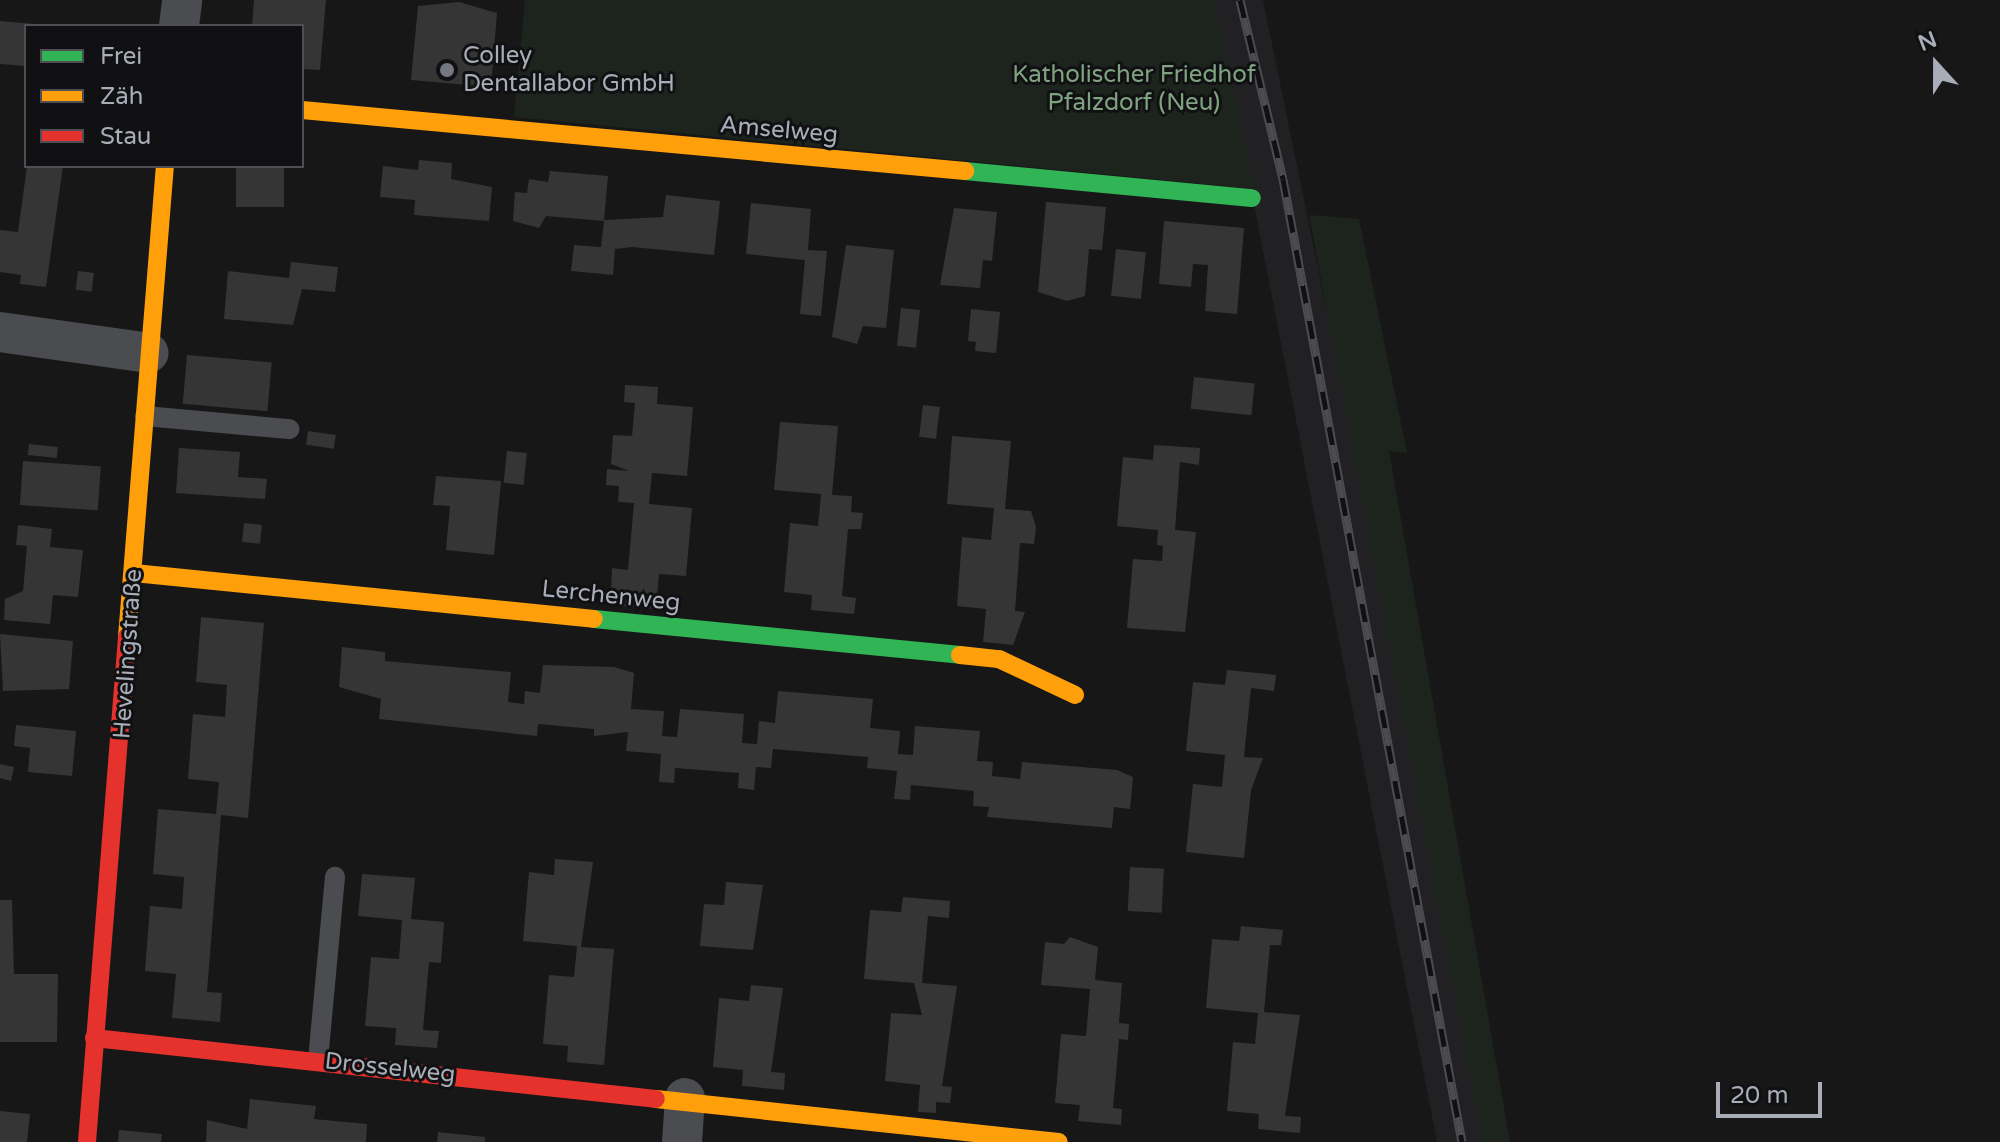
<!DOCTYPE html>
<meta charset="utf-8">
<style>
body{margin:0}
#map{position:relative;width:2000px;height:1142px;overflow:hidden;background:#171717;font-family:"Varela Round",sans-serif}
div>[style]{position:absolute}
[style*='--x']{left:calc(var(--x)*1px);top:calc(var(--y)*1px);width:calc(var(--w)*1px);rotate:calc(var(--a)*1deg)}
.built>*{inset:0;background:#212123}
.green>*{inset:0;background:#1d241e}
.building>*{inset:0;background:#353536;transform-origin:0 0}
.lane>*{height:20px;margin:-10px;padding:0 10px;transform-origin:10px;border-radius:10px;background:#4b4c50}
.street>*{height:40px;margin:-20px;padding:0 20px;transform-origin:20px;border-radius:20px;background:#4b4c50}
.fast>*{height:18px;margin:-9px;padding:0 9px;transform-origin:9px;border-radius:9px;background:#30b455}
.slow>*{height:18px;margin:-9px;padding:0 9px;transform-origin:9px;border-radius:9px;background:#ff9f0a}
.jam>*{height:18px;margin:-9px;padding:0 9px;transform-origin:9px;border-radius:9px;background:#e5322d}
.rail>*{height:9px;margin-top:-4.5px;transform-origin:0;background:repeating-linear-gradient(90deg,#111113 0 18px,#4b4c4f 0 36px);box-sizing:border-box;border-block:2px solid #4b4c4f}
.dots>*{width:22px;height:22px;translate:-50% -50%;box-sizing:border-box;border:4px solid #111113;border-radius:50%}
span{translate:-50% -50%;white-space:nowrap;text-align:center;line-height:1.15;-webkit-text-stroke:6px #111113;paint-order:stroke}
.poi-label{font-size:24px;color:#a8adb8}
.left{translate:0 -50%;text-align:left}
.park-label{font-size:24px;color:#7fa381}
.street-label{font-size:24px;color:#a8adb8}
.legend{position:absolute;left:24px;top:24px;width:280px;height:144px;box-sizing:border-box;background:#111113;border:2px solid #4d4f55;margin:0;padding:10px 14px;list-style:none;font-size:24px;color:#a8adb8}
.legend li{display:flex;align-items:center;gap:16px;height:40px}
.legend b{width:40px;border:2px solid #4d4f55}
.north{position:absolute;left:1896px;top:24px;width:80px;height:80px;-webkit-text-stroke:6px #111113;paint-order:stroke;rotate:339deg;font-size:22px;font-weight:700;line-height:32px;text-align:center;color:#a8adb8}
.north::after{content:'';display:block;margin:auto;width:28px;height:36px;background:#a8adb8;clip-path:polygon(50% 0,100% 100%,50% 72%,0 100%)}
.scale{position:absolute;left:1716px;top:1082px;width:106px;height:36px;box-sizing:border-box;border:4px solid #a8adb8;border-top:0;padding-left:10px;font-size:24px;line-height:28px;white-space:nowrap;color:#a8adb8;-webkit-text-stroke:6px #111113;paint-order:stroke}
</style>
<div id="map">
<div class="built">
<i style="clip-path:polygon(1214px 0,1263px 0,1356px 453px,1482px 1142px,1437px 1142px)"></i>
</div>
<div class="green">
<i style="clip-path:polygon(525px 0,1214px 0,1255px 189px,514px 117px)"></i>
<i style="clip-path:polygon(1309px 215px,1359px 219px,1407px 453px,1389px 451px,1510px 1142px,1482px 1142px)"></i>
</div>
<div class="building">
<i style="clip-path:polygon(254px 0,326px 0,320px 70px,302px 69px,302px 26px,252px 26px)"></i>
<i style="clip-path:polygon(459px 2px,497px 13px,491px 87px,411px 80px,418px 6px)"></i>
<i style="clip-path:polygon(0 21px,35px 24px,26px 26px,26px 66px,0 64px)"></i>
<i style="clip-path:polygon(419px 160px,452px 163px,451px 179px,492px 187px,489px 221px,414px 215px,415px 200px,380px 197px,383px 166px,418px 170px)"></i>
<i style="clip-path:polygon(27px 166px,63px 166px,46px 287px,20px 284px,21px 275px,0 272px,0 230px,18px 232px)"></i>
<i style="left:236px;top:166px;width:48px;height:41px"></i>
<i style="clip-path:polygon(550px 171px,608px 176px,604px 220px,663px 217px,666px 195px,720px 201px,714px 255px,632px 247px,615px 249px,613px 275px,571px 271px,574px 245px,601px 247px,604px 221px,546px 216px,539px 228px,513px 221px,515px 192px,527px 193px,529px 179px,548px 182px)"></i>
<i style="clip-path:polygon(1046px 202px,1106px 207px,1102px 250px,1089px 249px,1085px 296px,1067px 301px,1038px 292px)"></i>
<i style="clip-path:polygon(751px 203px,811px 209px,808px 250px,827px 251px,821px 316px,800px 314px,805px 260px,746px 254px)"></i>
<i style="clip-path:polygon(954px 208px,997px 212px,992px 261px,983px 260px,980px 288px,940px 285px)"></i>
<i style="clip-path:polygon(1164px 221px,1244px 228px,1237px 314px,1205px 311px,1208px 265px,1193px 264px,1191px 287px,1159px 284px)"></i>
<i style="clip-path:polygon(846px 245px,894px 250px,886px 328px,863px 326px,857px 344px,832px 337px)"></i>
<i style="left:1116px;top:249px;width:30px;height:47px;rotate:6deg"></i>
<i style="clip-path:polygon(291px 262px,338px 267px,335px 292px,302px 289px,293px 325px,224px 319px,228px 271px,289px 278px)"></i>
<i style="left:78px;top:271px;width:16px;height:19px;rotate:7deg"></i>
<i style="left:901px;top:308px;width:19px;height:38px;rotate:6deg"></i>
<i style="clip-path:polygon(971px 309px,1000px 312px,996px 353px,975px 351px,976px 342px,968px 341px)"></i>
<i style="left:187px;top:355px;width:85px;height:49px;rotate:5deg"></i>
<i style="left:1194px;top:377px;width:61px;height:32px;rotate:6deg"></i>
<i style="clip-path:polygon(625px 385px,658px 387px,657px 404px,693px 407px,687px 476px,652px 473px,649px 504px,692px 508px,686px 576px,659px 574px,656px 609px,620px 606px,621px 592px,611px 591px,612px 568px,628px 570px,634px 503px,618px 502px,619px 486px,606px 485px,607px 469px,629px 471px,611px 464px,613px 435px,632px 436px,635px 403px,624px 402px)"></i>
<i style="left:923px;top:405px;width:17px;height:32px;rotate:7deg"></i>
<i style="clip-path:polygon(780px 422px,838px 426px,832px 495px,852px 496px,851px 512px,863px 513px,861px 529px,848px 529px,845px 563px,842px 596px,856px 598px,854px 614px,811px 610px,812px 595px,784px 592px,790px 523px,818px 526px,821px 494px,774px 490px)"></i>
<i style="left:308px;top:431px;width:28px;height:14px;rotate:8deg"></i>
<i style="clip-path:polygon(952px 436px,1011px 441px,1005px 509px,1031px 511px,1036px 527px,1034px 544px,1020px 543px,1015px 611px,1025px 612px,1013px 645px,983px 642px,986px 609px,957px 606px,962px 537px,991px 540px,994px 508px,947px 504px)"></i>
<i style="left:29px;top:444px;width:29px;height:11px;rotate:6deg"></i>
<i style="clip-path:polygon(1154px 445px,1200px 448px,1199px 465px,1180px 462px,1175px 530px,1196px 532px,1185px 632px,1127px 628px,1133px 559px,1162px 561px,1163px 546px,1157px 545px,1158px 530px,1117px 526px,1123px 457px,1153px 460px)"></i>
<i style="clip-path:polygon(179px 448px,240px 452px,238px 477px,267px 479px,265px 499px,176px 493px)"></i>
<i style="left:507px;top:451px;width:20px;height:32px;rotate:6deg"></i>
<i style="left:23px;top:461px;width:78px;height:44px;rotate:4deg"></i>
<i style="clip-path:polygon(436px 476px,501px 481px,494px 555px,446px 550px,450px 506px,433px 505px)"></i>
<i style="left:244px;top:523px;width:18px;height:19px;rotate:6deg"></i>
<i style="clip-path:polygon(18px 525px,52px 529px,50px 547px,83px 550px,78px 597px,53px 595px,50px 624px,4px 620px,5px 599px,23px 591px,27px 546px,16px 545px)"></i>
<i style="clip-path:polygon(201px 617px,264px 623px,248px 818px,221px 815px,207px 992px,222px 993px,220px 1022px,172px 1018px,176px 974px,145px 971px,150px 906px,182px 909px,184px 877px,153px 874px,158px 809px,216px 814px,219px 782px,188px 779px,193px 714px,225px 717px,227px 685px,196px 682px)"></i>
<i style="clip-path:polygon(0 634px,73px 641px,69px 689px,3px 691px)"></i>
<i style="clip-path:polygon(342px 647px,385px 652px,385px 661px,511px 672px,508px 702px,524px 704px,525px 691px,540px 693px,543px 665px,614px 667px,634px 673px,631px 709px,664px 711px,662px 736px,677px 737px,680px 709px,744px 714px,742px 743px,757px 744px,759px 721px,775px 723px,778px 691px,873px 699px,870px 728px,900px 731px,898px 754px,913px 755px,915px 726px,980px 731px,977px 761px,993px 762px,992px 776px,1020px 779px,1022px 762px,1117px 770px,1133px 777px,1130px 809px,1114px 807px,1112px 828px,987px 817px,989px 807px,973px 806px,974px 791px,911px 785px,910px 800px,894px 799px,897px 771px,867px 768px,868px 757px,773px 749px,771px 768px,756px 767px,754px 790px,738px 788px,739px 773px,675px 768px,674px 783px,659px 782px,661px 754px,626px 751px,628px 732px,594px 736px,594px 729px,538px 724px,537px 736px,379px 719px,381px 699px,339px 687px)"></i>
<i style="clip-path:polygon(1227px 670px,1276px 675px,1274px 691px,1251px 688px,1244px 757px,1263px 758px,1251px 790px,1244px 858px,1186px 852px,1193px 784px,1222px 787px,1225px 755px,1186px 751px,1193px 682px,1225px 685px)"></i>
<i style="clip-path:polygon(16px 725px,76px 731px,72px 776px,28px 772px,30px 748px,14px 746px)"></i>
<i style="clip-path:polygon(0 764px,14px 767px,11px 781px,0 778px)"></i>
<i style="clip-path:polygon(555px 859px,593px 862px,581px 947px,614px 949px,604px 1065px,567px 1062px,568px 1046px,543px 1044px,549px 975px,574px 977px,577px 946px,523px 941px,529px 872px,554px 875px)"></i>
<i style="left:1130px;top:867px;width:34px;height:44px;rotate:3deg"></i>
<i style="clip-path:polygon(362px 874px,415px 878px,411px 919px,444px 922px,441px 963px,429px 962px,423px 1030px,439px 1031px,437px 1048px,395px 1045px,396px 1028px,365px 1026px,371px 957px,399px 959px,402px 920px,358px 916px)"></i>
<i style="clip-path:polygon(726px 882px,763px 885px,753px 950px,700px 946px,704px 904px,724px 905px)"></i>
<i style="clip-path:polygon(903px 897px,950px 901px,949px 918px,928px 916px,922px 983px,957px 986px,942px 1086px,952px 1087px,950px 1103px,936px 1102px,936px 1113px,918px 1112px,920px 1085px,885px 1081px,891px 1013px,922px 1015px,914px 983px,864px 979px,870px 910px,901px 912px)"></i>
<i style="clip-path:polygon(0 900px,12px 900px,14px 974px,58px 974px,57px 1042px,0 1042px)"></i>
<i style="clip-path:polygon(1241px 926px,1283px 930px,1281px 945px,1270px 945px,1264px 1012px,1300px 1015px,1285px 1116px,1301px 1117px,1300px 1133px,1258px 1129px,1259px 1114px,1227px 1111px,1233px 1042px,1255px 1044px,1258px 1013px,1206px 1008px,1212px 939px,1239px 941px)"></i>
<i style="clip-path:polygon(1070px 937px,1098px 947px,1095px 980px,1122px 983px,1119px 1023px,1129px 1024px,1128px 1040px,1119px 1039px,1113px 1108px,1122px 1109px,1121px 1125px,1078px 1121px,1080px 1105px,1055px 1103px,1061px 1034px,1086px 1036px,1090px 989px,1041px 985px,1045px 942px,1064px 944px)"></i>
<i style="clip-path:polygon(751px 985px,783px 988px,771px 1072px,785px 1073px,784px 1090px,742px 1086px,743px 1070px,713px 1067px,719px 998px,749px 1001px)"></i>
<i style="clip-path:polygon(250px 1099px,316px 1106px,314px 1119px,367px 1124px,366px 1142px,206px 1142px,207px 1120px,247px 1129px)"></i>
<i style="clip-path:polygon(0 1111px,30px 1114px,27px 1142px,0 1142px)"></i>
<i style="clip-path:polygon(119px 1130px,162px 1134px,161px 1142px,118px 1142px)"></i>
<i style="clip-path:polygon(438px 1132px,485px 1137px,485px 1142px,437px 1142px)"></i>
</div>
<div class="lane">
<i style="--x:145;--y:416;--w:145;--a:5.2"></i>
<i style="--x:318;--y:1060;--w:184;--a:-84.7"></i>
</div>
<div class="street">
<i style="--x:179;--y:26;--w:26;--a:-83"></i>
<i style="--x:0;--y:332;--w:150;--a:8"></i>
<i style="--x:682;--y:1142;--w:44;--a:-86.1"></i>
</div>
<div class="fast">
<i style="--x:965;--y:171;--w:288;--a:5.4"></i>
<i style="--x:594;--y:619;--w:368;--a:5.6"></i>
</div>
<div class="slow">
<i style="--x:302;--y:110;--w:666;--a:5.26"></i>
<i style="--x:134;--y:573;--w:462;--a:5.7"></i>
<i style="--x:127;--y:637;--w:473;--a:-85.4"></i>
<i style="--x:960;--y:655;--w:39;--a:6"></i>
<i style="--x:999;--y:659;--w:84;--a:25.3"></i>
<i style="--x:656;--y:1099;--w:405;--a:6.1"></i>
</div>
<div class="jam">
<i style="--x:94;--y:1038;--w:565;--a:6.19"></i>
<i style="--x:87;--y:1142;--w:507;--a:-85.47"></i>
</div>
<div class="rail">
<i style="--x:1240;--y:0;--w:184;--a:76.5"></i>
<i style="--x:1283;--y:179;--w:979;--a:79.47"></i>
</div>
<div class="dots">
<i style="left:447px;top:70px;background:#757880"></i>
</div>
<div class="poi-label">
<span class="left" style="left:463px;top:70px">Colley<br>Dentallabor GmbH</span>
</div>
<div class="park-label">
<span style="left:1134px;top:89px">Katholischer Friedhof<br>Pfalzdorf (Neu)</span>
</div>
<div class="street-label">
<span style="left:779px;top:130px;rotate:5deg">Amselweg</span>
<span style="left:611px;top:596px;rotate:6deg">Lerchenweg</span>
<span style="left:128px;top:654px;rotate:-86deg">Hevelingstraße</span>
<span style="left:390px;top:1068px;rotate:6deg">Drosselweg</span>
</div>
<ul class="legend">
<li><b style="height:10px;background:#30b455"></b>Frei</li>
<li><b style="height:10px;background:#ff9f0a"></b>Zäh</li>
<li><b style="height:10px;background:#e5322d"></b>Stau</li>
</ul>
<div class="north">N</div>
<div class="scale">20 m</div>
</div>
